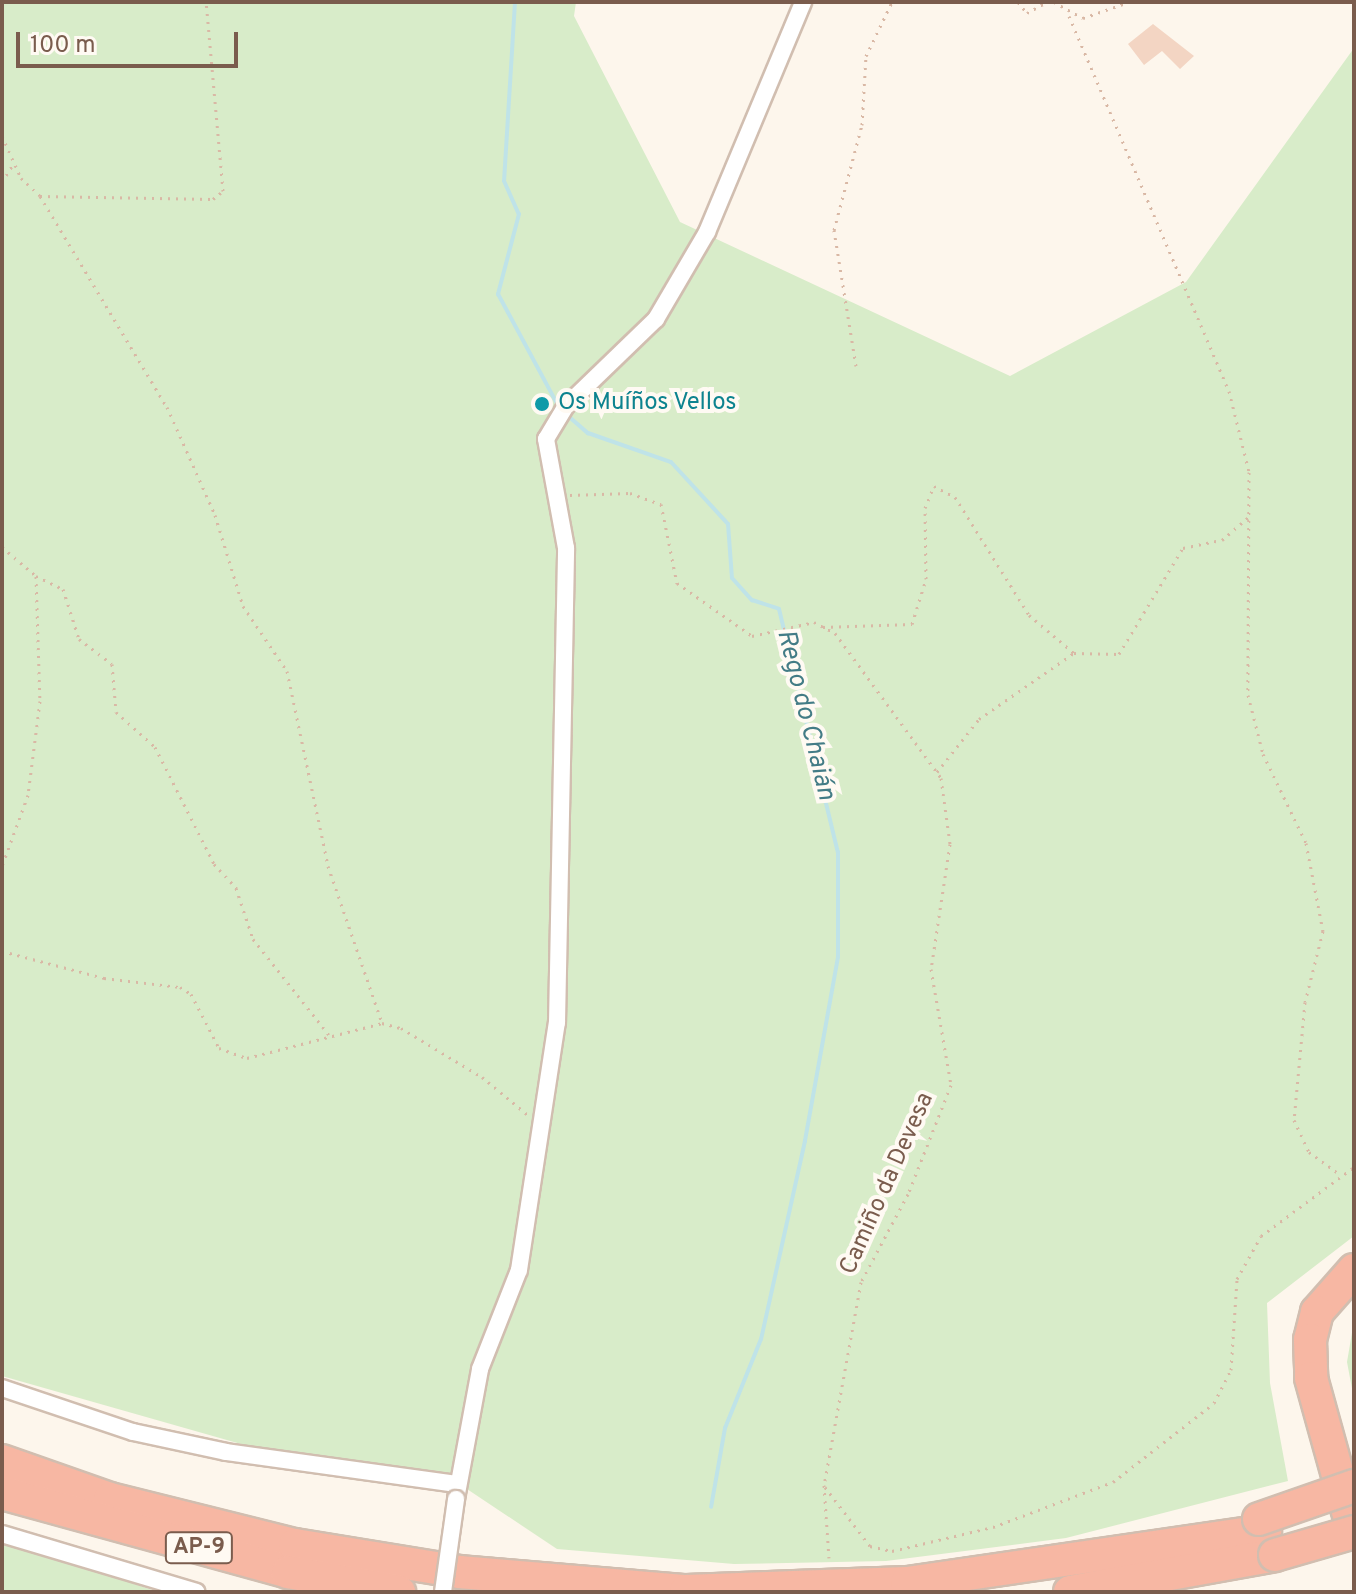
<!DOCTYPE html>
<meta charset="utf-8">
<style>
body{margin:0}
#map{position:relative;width:1356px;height:1594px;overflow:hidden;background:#fdf6ec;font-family:Overpass,sans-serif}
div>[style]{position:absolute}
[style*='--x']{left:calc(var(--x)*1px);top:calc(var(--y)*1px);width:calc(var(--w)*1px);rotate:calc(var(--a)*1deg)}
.green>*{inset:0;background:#d8ecc9}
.stream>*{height:4px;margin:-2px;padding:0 2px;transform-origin:2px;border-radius:2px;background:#bfe3e8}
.building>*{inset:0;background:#f3d5c3}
.path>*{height:3px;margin-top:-1.5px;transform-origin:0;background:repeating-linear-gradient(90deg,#d9b8a5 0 2px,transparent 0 8px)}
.roads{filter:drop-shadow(2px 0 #d1beb0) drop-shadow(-2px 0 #d1beb0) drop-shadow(0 2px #d1beb0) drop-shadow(0 -2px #d1beb0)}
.street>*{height:16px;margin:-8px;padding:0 8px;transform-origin:8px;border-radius:8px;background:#fff}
.highway>*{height:32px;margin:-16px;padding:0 16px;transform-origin:16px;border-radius:16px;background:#f7b7a3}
.bridges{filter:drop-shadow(2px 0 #d1beb0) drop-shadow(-2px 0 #d1beb0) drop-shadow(0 2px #d1beb0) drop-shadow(0 -2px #d1beb0)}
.street-bridge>*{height:16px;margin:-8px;padding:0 8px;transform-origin:8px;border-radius:8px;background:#fff}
.highway-bridge>*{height:32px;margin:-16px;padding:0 16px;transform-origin:16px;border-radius:16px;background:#f7b7a3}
.dots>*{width:22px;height:22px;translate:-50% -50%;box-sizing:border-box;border:4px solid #fffaf3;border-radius:50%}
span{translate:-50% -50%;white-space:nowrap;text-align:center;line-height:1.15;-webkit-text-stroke:8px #fffaf3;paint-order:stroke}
.shield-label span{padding:2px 6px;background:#fffaf3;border:2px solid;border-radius:6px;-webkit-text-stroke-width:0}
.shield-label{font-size:22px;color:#7a5c4d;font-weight:700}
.culture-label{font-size:24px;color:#0d838f}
.left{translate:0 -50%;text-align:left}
.street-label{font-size:24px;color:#7a5c4d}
.water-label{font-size:26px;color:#437c86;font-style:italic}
.frame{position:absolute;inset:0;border:4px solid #7a5c4d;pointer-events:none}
.scale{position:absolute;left:16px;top:32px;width:222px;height:36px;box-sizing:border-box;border:4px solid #7a5c4d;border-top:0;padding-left:10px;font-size:24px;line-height:28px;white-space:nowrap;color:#7a5c4d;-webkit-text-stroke:6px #fffaf3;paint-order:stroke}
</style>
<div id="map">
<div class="green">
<i style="clip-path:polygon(2px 2px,576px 2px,574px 16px,680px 222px,1010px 376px,1186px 282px,1354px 48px,1354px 1236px,1267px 1303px,1270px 1383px,1288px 1481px,1066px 1538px,886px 1561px,734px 1564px,557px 1549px,446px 1475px,255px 1448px,2px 1376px)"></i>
<i style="clip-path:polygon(1354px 1321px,1354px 1399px,1347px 1362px)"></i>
<i style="clip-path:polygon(2px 1539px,158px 1592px,2px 1592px)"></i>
</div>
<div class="stream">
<i style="--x:515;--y:2;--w:179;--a:93.5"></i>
<i style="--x:504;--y:181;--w:36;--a:66"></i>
<i style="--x:519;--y:214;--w:83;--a:104.7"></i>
<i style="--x:498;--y:294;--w:131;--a:61.7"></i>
<i style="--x:567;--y:415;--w:28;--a:41"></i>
<i style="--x:588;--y:433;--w:88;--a:19.3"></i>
<i style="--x:671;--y:462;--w:84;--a:47.4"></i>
<i style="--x:728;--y:524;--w:54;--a:85.8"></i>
<i style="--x:732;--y:578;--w:30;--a:48"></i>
<i style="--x:752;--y:600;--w:28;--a:18"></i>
<i style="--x:779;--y:609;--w:250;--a:76.4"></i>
<i style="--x:838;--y:852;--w:105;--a:90"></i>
<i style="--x:838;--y:957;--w:187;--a:100.2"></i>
<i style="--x:805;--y:1141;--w:203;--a:102.5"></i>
<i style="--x:761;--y:1339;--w:96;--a:112"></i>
<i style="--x:725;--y:1428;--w:80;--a:100"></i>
</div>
<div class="building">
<i style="clip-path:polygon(1153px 24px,1194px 56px,1180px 69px,1162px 51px,1144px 65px,1128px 44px)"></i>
</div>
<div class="path">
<i style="--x:1018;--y:2;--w:14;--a:51"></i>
<i style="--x:1027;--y:13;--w:23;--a:-29"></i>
<i style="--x:1054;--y:2;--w:33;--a:29"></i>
<i style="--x:1083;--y:18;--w:49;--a:-19.2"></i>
<i style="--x:1069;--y:16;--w:408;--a:66.9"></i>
<i style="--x:1229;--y:391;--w:83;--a:76.1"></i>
<i style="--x:1249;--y:472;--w:223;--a:90.3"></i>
<i style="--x:1248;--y:695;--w:61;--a:75.7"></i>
<i style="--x:1263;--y:754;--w:99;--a:64.2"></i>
<i style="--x:1306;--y:843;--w:90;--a:79.1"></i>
<i style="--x:1323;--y:931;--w:73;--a:104.2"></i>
<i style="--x:1305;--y:1002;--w:119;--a:95.3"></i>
<i style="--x:1294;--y:1120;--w:35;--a:65"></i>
<i style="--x:1309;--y:1152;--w:36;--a:36"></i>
<i style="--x:2;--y:136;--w:46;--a:65.7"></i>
<i style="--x:21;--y:178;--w:26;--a:43"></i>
<i style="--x:40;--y:196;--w:173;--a:1"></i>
<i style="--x:213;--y:199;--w:13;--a:-39"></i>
<i style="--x:223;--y:191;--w:190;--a:-95.1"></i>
<i style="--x:2;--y:182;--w:22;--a:-58"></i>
<i style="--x:40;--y:196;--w:246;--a:59"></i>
<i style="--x:167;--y:407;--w:118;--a:66"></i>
<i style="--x:215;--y:515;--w:95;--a:72.9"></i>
<i style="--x:243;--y:606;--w:78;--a:55.9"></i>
<i style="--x:287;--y:671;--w:199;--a:78.1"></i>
<i style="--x:328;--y:866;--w:166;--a:71"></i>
<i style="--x:856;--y:366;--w:138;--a:-99.2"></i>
<i style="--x:834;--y:230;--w:109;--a:-75.1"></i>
<i style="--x:862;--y:125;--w:69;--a:-86.7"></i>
<i style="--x:866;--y:56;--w:60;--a:-64.3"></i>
<i style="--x:570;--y:495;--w:60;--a:-1.9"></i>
<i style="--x:630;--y:493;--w:33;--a:20"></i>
<i style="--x:661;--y:504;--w:81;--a:78.6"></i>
<i style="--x:677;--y:583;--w:92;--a:35.2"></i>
<i style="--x:752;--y:636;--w:64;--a:-12.7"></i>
<i style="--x:814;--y:622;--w:24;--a:28"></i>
<i style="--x:835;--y:633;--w:180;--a:53.8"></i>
<i style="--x:941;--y:778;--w:67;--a:82.2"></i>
<i style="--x:950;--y:844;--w:126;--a:98.6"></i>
<i style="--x:931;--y:969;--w:118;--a:80.2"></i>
<i style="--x:951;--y:1085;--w:117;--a:111.5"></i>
<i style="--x:908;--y:1194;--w:100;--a:118.1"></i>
<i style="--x:861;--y:1282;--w:206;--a:100.3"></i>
<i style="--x:824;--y:1485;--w:73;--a:86.1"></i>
<i style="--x:2;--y:547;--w:45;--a:40.5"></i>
<i style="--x:36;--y:576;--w:125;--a:88.2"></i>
<i style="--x:40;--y:701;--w:95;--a:97.3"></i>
<i style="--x:28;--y:795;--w:76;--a:110.1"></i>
<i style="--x:36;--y:576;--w:30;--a:26"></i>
<i style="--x:63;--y:589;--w:52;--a:72.3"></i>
<i style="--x:79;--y:639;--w:41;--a:37.1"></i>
<i style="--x:112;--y:664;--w:48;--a:85.2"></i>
<i style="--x:116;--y:712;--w:52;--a:41.9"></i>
<i style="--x:155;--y:747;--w:131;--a:63.2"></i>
<i style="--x:214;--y:864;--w:33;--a:47"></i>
<i style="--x:236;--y:888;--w:54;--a:71.6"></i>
<i style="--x:253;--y:939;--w:122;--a:51.6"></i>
<i style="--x:823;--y:627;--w:89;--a:-1.9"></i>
<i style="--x:912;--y:624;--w:47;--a:-72.7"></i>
<i style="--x:926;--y:579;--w:71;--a:-90.8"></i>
<i style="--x:925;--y:508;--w:24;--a:-68"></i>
<i style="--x:934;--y:486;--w:24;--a:28"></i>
<i style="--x:955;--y:497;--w:139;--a:57.9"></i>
<i style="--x:1029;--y:615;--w:59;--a:40.2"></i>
<i style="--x:937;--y:772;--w:68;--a:-51.6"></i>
<i style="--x:979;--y:719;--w:116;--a:-34.8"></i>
<i style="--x:1074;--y:653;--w:45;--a:1.3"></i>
<i style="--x:1119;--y:654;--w:124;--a:-58.9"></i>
<i style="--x:1183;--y:548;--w:40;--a:-12"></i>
<i style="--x:1222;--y:540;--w:35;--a:-41"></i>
<i style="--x:2;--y:951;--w:106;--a:14.8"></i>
<i style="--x:104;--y:978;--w:77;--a:6.8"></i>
<i style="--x:180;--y:987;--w:13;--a:32"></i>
<i style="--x:191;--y:994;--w:61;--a:62.6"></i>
<i style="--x:219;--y:1048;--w:30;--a:20"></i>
<i style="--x:247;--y:1058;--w:139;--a:-14.5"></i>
<i style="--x:382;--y:1023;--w:20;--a:15"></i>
<i style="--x:401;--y:1028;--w:95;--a:31.2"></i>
<i style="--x:482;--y:1077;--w:60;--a:39.6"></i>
<i style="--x:825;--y:1487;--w:74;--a:52.7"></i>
<i style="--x:870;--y:1546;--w:23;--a:13"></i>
<i style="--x:892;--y:1551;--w:104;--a:-13.4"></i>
<i style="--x:993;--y:1527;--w:128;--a:-20.6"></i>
<i style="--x:1113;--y:1482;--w:128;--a:-38"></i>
<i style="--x:1214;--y:1403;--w:37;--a:-63"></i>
<i style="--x:1231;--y:1370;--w:91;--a:-86.2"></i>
<i style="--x:1237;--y:1279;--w:49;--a:-60.8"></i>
<i style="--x:1261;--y:1236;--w:116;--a:-36.6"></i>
</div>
<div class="roads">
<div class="street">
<i style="--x:2;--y:1388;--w:138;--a:18.6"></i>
<i style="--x:133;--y:1432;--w:95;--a:12.1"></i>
<i style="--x:226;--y:1452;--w:234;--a:7.9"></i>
<i style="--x:456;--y:1499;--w:132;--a:-79.5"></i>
<i style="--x:480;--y:1369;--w:106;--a:-68.5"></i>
<i style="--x:519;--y:1270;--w:250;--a:-81.3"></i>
<i style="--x:557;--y:1023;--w:475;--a:-88.9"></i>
<i style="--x:566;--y:548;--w:111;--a:-100.4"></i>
<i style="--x:546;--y:439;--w:39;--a:-59"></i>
<i style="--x:566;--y:406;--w:125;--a:-44"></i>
<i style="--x:656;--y:319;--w:101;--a:-59.6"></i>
<i style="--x:707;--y:232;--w:249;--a:-67.3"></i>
<i style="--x:2;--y:1534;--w:203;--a:16.6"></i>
</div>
<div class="highway">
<i style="--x:1354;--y:1270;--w:56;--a:131.4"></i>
<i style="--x:1317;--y:1312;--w:29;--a:104"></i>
<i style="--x:1310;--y:1340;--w:38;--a:88"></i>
<i style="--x:1311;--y:1378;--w:161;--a:74.5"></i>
<i style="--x:2;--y:1461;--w:114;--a:19.4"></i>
<i style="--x:110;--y:1499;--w:191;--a:14"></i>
<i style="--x:295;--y:1545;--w:166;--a:9.3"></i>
<i style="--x:459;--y:1572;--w:228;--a:4.8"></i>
<i style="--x:686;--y:1591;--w:221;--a:-2.1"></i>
<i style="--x:907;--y:1583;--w:362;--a:-8.3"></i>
<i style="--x:2;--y:1493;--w:297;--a:15.4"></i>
<i style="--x:288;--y:1572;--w:113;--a:10.2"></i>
<i style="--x:1070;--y:1592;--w:208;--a:-10.2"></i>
</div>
</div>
<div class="bridges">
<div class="street-bridge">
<i style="--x:443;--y:1592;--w:94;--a:-82"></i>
</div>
<div class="highway-bridge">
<i style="--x:1259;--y:1519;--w:101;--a:-19.2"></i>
<i style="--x:1275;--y:1555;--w:82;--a:-16.2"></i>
</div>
</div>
<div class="dots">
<i style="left:542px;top:404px;background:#0f9aa8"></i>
</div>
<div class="shield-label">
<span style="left:199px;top:1548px">AP-9</span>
</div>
<div class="culture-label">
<span class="left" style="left:558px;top:404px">Os Muíños Vellos</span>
</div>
<div class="street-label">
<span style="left:888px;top:1184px;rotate:-66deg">Camiño da Devesa</span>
</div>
<div class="water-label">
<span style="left:805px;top:715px;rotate:76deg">Rego do Chaián</span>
</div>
<div class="frame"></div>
<div class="scale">100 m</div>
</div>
